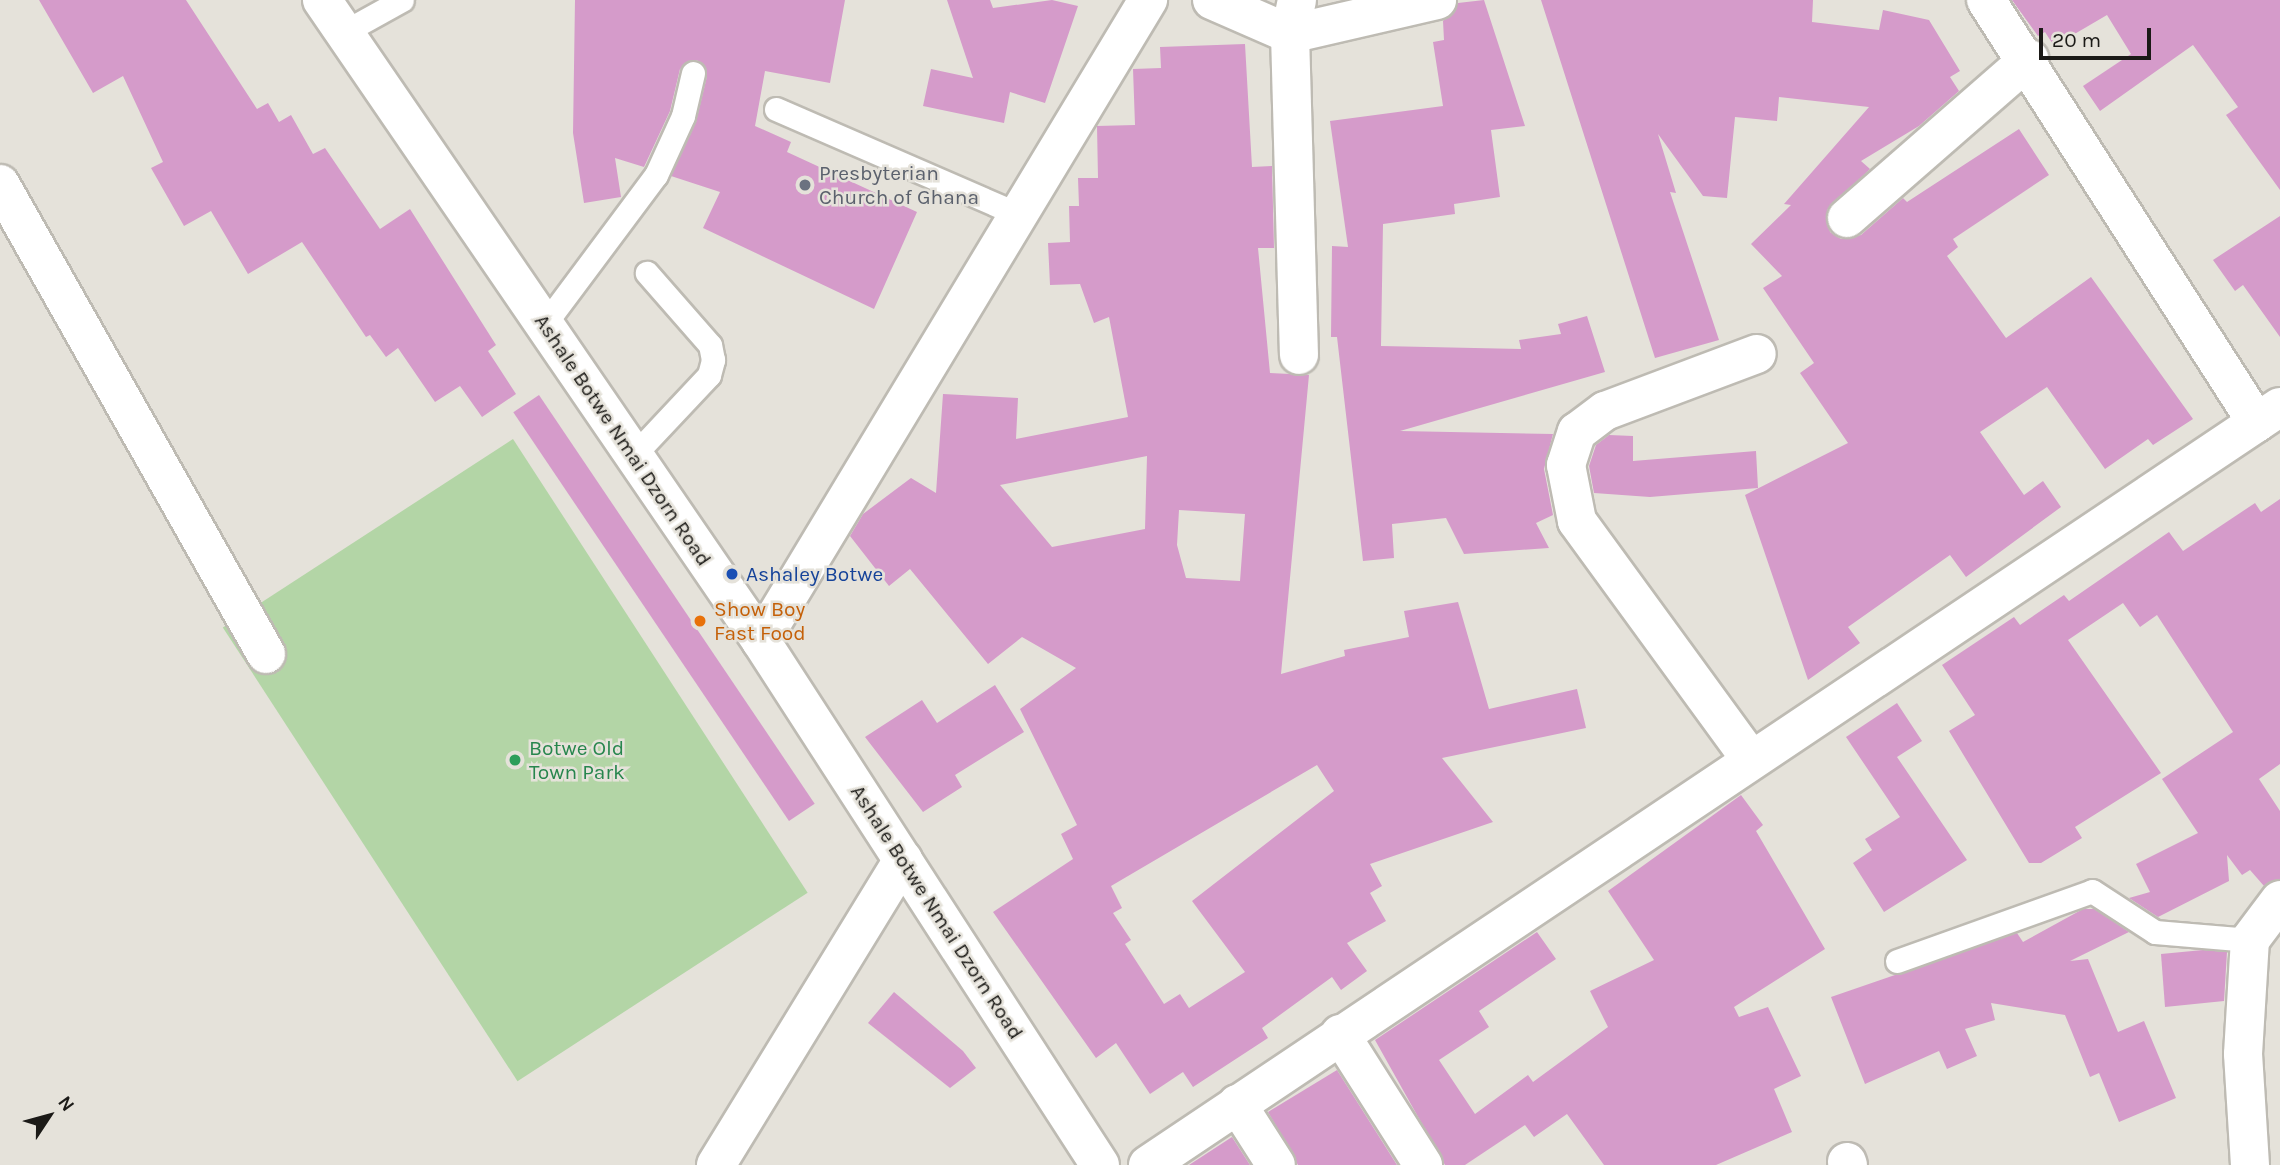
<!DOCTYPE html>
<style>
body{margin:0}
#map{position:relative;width:2280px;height:1165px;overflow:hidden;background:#e5e2da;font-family:Karla,sans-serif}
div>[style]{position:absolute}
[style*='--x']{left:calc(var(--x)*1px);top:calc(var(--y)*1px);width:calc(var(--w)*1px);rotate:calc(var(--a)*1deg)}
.green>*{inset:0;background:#b3d5a6;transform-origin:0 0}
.building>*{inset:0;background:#d59bca;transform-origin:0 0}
.roads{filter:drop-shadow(2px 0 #bebbb3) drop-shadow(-2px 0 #bebbb3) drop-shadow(0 2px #bebbb3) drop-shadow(0 -2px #bebbb3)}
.lane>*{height:23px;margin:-11.5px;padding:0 11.5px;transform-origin:11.5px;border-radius:11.5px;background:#fff}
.street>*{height:38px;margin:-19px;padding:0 19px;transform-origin:19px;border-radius:19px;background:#fff}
.secondary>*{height:38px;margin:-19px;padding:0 19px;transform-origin:19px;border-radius:19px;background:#fff}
.dots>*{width:19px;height:19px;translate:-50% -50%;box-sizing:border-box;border:4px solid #e5e2da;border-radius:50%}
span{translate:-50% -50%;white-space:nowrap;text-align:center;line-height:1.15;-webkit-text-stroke:5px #e5e2da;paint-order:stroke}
.worship-label{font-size:21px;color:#5b616d}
.left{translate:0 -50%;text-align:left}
.street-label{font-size:21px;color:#1b1a17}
.transit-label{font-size:21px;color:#164399}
.food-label{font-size:21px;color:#c56008}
.leisure-label{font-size:21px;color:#27864d}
.north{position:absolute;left:14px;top:1081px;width:70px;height:70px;-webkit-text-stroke:5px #e5e2da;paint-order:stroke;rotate:54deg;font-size:19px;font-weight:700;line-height:28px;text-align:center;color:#1b1a17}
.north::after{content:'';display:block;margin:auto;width:24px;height:32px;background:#1b1a17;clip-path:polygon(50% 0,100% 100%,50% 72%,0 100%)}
.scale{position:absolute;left:2039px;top:28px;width:112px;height:32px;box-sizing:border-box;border:4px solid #1b1a17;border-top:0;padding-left:9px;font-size:21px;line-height:24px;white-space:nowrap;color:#1b1a17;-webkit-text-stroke:5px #e5e2da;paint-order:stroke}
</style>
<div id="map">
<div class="green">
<i style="left:513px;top:439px;width:541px;height:346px;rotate:57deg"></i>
</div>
<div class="building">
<i style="clip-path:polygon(39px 0,186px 0,257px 109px,268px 103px,279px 122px,291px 115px,313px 154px,325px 148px,380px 229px,410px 209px,496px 345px,488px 351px,516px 394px,482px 417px,460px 386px,435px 402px,398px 348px,386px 357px,370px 335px,366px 337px,302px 242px,248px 274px,211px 211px,184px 226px,151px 168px,163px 162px,123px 76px,93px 93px)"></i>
<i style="clip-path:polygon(575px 0,845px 0,830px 83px,765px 71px,755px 126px,791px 142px,787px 152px,917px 212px,874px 309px,703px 228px,720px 192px,671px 176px,696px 122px,707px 76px,697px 60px,680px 69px,670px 111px,644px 167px,615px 158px,621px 197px,584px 203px,573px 133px)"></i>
<i style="clip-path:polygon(947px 0,990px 0,993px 8px,1052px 0,1078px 6px,1045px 103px,1010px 92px,1004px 123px,923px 106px,931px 69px,973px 78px)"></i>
<i style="clip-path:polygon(1484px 0,1525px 126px,1491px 130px,1500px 197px,1454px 204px,1455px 214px,1383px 224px,1381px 346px,1521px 349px,1519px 340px,1561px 334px,1558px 324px,1587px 316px,1605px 372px,1400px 431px,1553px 434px,1544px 469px,1553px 515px,1536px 523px,1549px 548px,1464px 554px,1446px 518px,1392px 524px,1394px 558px,1363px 561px,1337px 337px,1331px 337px,1332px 246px,1348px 247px,1330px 121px,1443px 106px,1433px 42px,1444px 40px,1443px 21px,1458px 3px)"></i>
<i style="clip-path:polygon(1541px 0,1813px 0,1812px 22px,1879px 30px,1883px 10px,1929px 20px,1960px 71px,1950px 77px,1959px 91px,1919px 126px,1861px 161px,1870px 169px,1827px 210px,1830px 232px,1841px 239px,1861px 235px,1903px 198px,1907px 202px,2019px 129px,2049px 175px,1953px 239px,1958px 247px,1947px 256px,2006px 338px,2091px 277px,2193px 419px,2153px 445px,2148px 439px,2105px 469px,2047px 387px,1980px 432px,2024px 495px,2043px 481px,2061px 507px,1966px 577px,1950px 555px,1848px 627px,1860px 643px,1808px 680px,1745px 495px,1848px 443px,1800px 373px,1814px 363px,1763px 288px,1782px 276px,1751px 244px,1791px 205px,1784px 204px,1869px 107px,1779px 97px,1777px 121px,1735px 117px,1727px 198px,1703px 196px,1658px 134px,1676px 193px,1670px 192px,1719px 340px,1655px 358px)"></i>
<i style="clip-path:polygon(2012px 0,2280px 0,2280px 190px,2226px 115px,2238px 107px,2193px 45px,2100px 111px,2083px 86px,2131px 54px,2107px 15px,2054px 46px,2045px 32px,2038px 36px)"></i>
<i style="clip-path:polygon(evenodd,1245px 44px,1252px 167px,1272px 166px,1274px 248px,1258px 248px,1270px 373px,1309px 375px,1281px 674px,1345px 656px,1344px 650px,1409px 637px,1404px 611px,1458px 602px,1489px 709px,1577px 689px,1586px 728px,1442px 758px,1493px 822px,1370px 864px,1382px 886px,1370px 893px,1386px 921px,1347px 943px,1367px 971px,1341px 990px,1332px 977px,1262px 1028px,1268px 1038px,1193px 1087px,1183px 1072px,1150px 1094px,1116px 1043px,1096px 1058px,993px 912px,1073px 859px,1061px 834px,1077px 825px,1020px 709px,1076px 668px,1022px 637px,988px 664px,910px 569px,889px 586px,850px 536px,863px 514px,911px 478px,936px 493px,943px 394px,1018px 398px,1016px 439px,1128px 417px,1109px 317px,1094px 323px,1080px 284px,1050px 285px,1048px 243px,1070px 242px,1069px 206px,1079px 206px,1078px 178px,1098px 178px,1097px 126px,1135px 125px,1133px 69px,1161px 68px,1160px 47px,1245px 44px,1147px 456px,1145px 529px,1052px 547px,1000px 485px,1147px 456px,1245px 44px,1179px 510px,1245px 514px,1240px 581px,1186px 578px,1177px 545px,1179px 510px,1245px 44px,1317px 765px,1334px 791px,1192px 901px,1245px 972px,1189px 1008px,1180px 994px,1164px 1004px,1125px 944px,1131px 940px,1113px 913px,1122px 908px,1111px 886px,1317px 765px)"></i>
<i style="clip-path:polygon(2280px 216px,2280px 337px,2243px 285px,2235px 291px,2213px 260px)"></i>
<i style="left:539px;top:395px;width:493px;height:31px;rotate:56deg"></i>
<i style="clip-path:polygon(1609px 435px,1633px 436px,1633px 461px,1756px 451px,1758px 488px,1650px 497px,1594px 493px,1589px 466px,1596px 445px)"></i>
<i style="clip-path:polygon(2280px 499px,2280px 764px,2259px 779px,2280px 811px,2280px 879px,2264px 886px,2250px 870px,2242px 875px,2227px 855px,2229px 881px,2158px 917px,2129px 898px,2150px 892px,2136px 864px,2198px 833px,2162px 779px,2233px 732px,2157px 615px,2140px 627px,2123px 603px,2068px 640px,2161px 773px,2075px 827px,2082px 838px,2041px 863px,2029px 863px,1949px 731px,1975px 715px,1942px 665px,2014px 617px,2020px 625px,2064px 595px,2069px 601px,2169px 532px,2183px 551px,2255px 503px,2261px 512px)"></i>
<i style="clip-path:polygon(995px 685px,1024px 732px,955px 775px,962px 787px,923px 812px,865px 737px,922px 700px,937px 723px)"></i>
<i style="clip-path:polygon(1897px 703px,1922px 741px,1897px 757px,1967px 860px,1884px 912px,1853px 863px,1872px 850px,1865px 839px,1900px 817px,1846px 737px)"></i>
<i style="clip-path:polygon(1741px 795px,1763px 825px,1756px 831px,1825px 949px,1734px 1007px,1739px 1017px,1768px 1007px,1801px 1076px,1774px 1089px,1792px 1132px,1716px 1165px,1604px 1165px,1567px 1114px,1534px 1137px,1525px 1125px,1465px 1165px,1445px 1165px,1375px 1040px,1537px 932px,1556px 959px,1479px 1011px,1489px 1027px,1439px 1060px,1475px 1114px,1528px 1075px,1533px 1082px,1608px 1027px,1590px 991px,1654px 960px,1608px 891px)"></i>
<i style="clip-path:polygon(2083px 909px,2095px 909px,2129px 932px,2070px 961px,2088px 959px,2118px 1032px,2144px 1021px,2176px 1098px,2119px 1122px,2099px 1073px,2090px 1077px,2065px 1015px,1991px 1003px,1995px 1020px,1965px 1029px,1977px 1056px,1947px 1069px,1939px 1051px,1865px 1084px,1831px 997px,2017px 933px,2023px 942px)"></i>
<i style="clip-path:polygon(2203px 950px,2227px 952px,2224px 1001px,2165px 1007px,2161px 954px)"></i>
<i style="clip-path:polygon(894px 992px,963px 1051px,976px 1068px,950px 1088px,868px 1023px)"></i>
<i style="clip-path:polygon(1337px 1070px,1397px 1165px,1298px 1165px,1268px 1112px)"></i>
<i style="clip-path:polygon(1232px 1137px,1250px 1165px,1189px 1165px)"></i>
</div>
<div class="roads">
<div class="lane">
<i style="--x:344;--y:32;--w:66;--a:-28.9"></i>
<i style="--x:776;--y:109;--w:263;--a:23.5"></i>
<i style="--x:544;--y:325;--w:187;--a:-53.3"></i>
<i style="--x:656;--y:175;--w:65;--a:-65.4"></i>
<i style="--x:683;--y:116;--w:44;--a:-76.9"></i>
<i style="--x:633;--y:456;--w:111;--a:-46.8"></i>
<i style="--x:709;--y:375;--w:16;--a:-75"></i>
<i style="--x:713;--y:360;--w:15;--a:-101"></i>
<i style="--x:710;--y:345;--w:96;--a:-131.2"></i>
<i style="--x:1897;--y:961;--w:207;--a:-19.7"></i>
<i style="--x:2092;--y:891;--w:75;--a:33.1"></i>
<i style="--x:2155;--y:932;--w:95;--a:4.8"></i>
</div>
<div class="street">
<i style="--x:1212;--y:0;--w:85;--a:23.6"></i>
<i style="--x:1290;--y:34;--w:151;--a:-13"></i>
<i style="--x:1297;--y:0;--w:35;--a:102"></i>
<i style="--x:1290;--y:34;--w:321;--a:88.4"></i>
<i style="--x:1986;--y:0;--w:502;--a:57.35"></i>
<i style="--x:0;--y:184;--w:540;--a:60.49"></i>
<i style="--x:1847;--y:218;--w:242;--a:-41.1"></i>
<i style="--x:761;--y:641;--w:749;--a:-58.88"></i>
<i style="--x:1749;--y:757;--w:292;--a:-126.1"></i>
<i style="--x:1577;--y:521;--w:57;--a:-101.1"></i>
<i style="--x:1566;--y:465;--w:35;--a:-72"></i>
<i style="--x:1577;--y:432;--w:35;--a:-37"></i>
<i style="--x:1605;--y:411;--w:162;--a:-20.6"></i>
<i style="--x:1340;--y:1034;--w:155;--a:57.6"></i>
<i style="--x:1237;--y:1104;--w:72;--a:57.4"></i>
<i style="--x:1847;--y:1162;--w:3;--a:72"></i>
<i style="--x:716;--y:1165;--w:358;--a:-58.5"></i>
<i style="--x:1148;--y:1165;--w:1362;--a:-33.81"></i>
<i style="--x:2250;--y:1165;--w:111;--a:-93.6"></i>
<i style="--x:2243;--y:1054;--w:114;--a:-86.5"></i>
<i style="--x:2250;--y:940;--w:50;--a:-53.1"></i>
</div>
<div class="secondary">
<i style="--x:322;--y:0;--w:777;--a:55.59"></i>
<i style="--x:761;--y:641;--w:624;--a:57.1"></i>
</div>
</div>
<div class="dots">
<i style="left:805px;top:185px;background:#6b7280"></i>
<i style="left:732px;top:574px;background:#1a4fb4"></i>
<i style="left:700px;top:621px;background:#e8710a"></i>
<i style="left:515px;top:760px;background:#2e9e5b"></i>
</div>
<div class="worship-label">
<span class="left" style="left:819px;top:185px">Presbyterian<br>Church of Ghana</span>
</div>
<div class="street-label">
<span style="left:623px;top:440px;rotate:56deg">Ashale Botwe Nmai Dzorn Road</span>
<span style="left:937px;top:912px;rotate:57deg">Ashale Botwe Nmai Dzorn Road</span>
</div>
<div class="transit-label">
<span class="left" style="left:746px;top:574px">Ashaley Botwe</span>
</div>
<div class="food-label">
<span class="left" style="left:714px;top:621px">Show Boy<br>Fast Food</span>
</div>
<div class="leisure-label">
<span class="left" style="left:529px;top:760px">Botwe Old<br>Town Park</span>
</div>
<div class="north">N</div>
<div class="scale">20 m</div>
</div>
